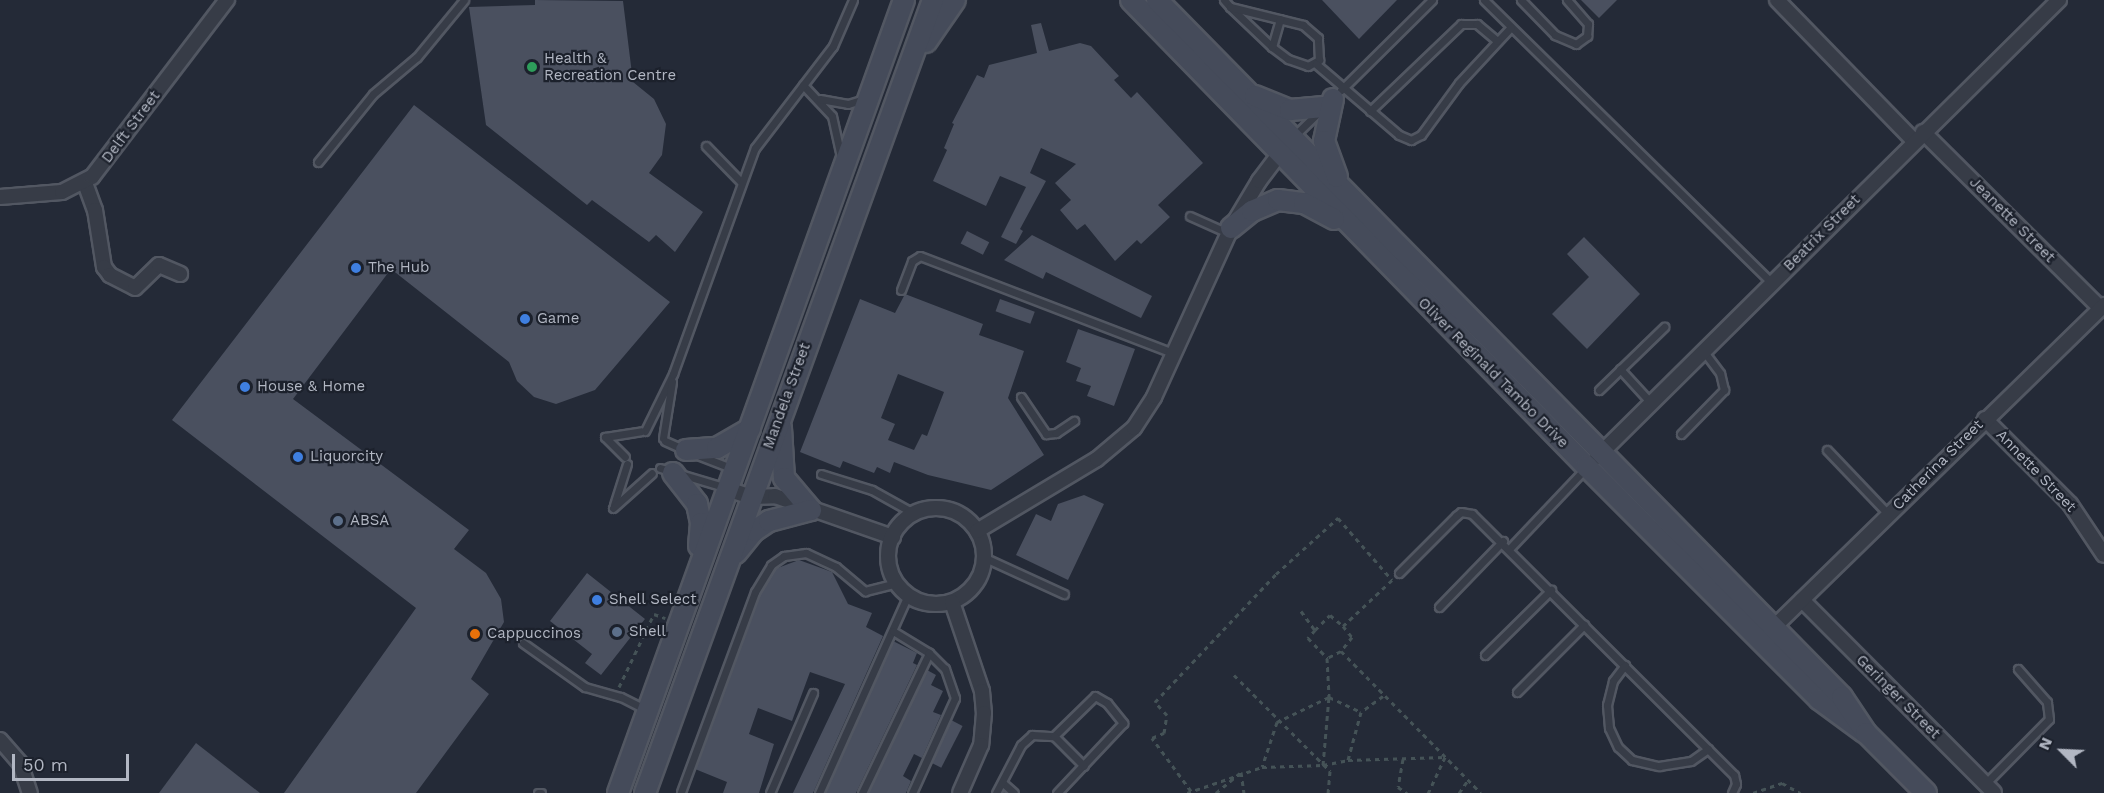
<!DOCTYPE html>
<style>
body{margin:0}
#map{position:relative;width:2104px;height:793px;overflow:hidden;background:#242a37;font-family:"Work Sans",sans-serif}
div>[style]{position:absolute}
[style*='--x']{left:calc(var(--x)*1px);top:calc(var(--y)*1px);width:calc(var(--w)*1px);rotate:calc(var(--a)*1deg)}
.building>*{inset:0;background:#4a505f;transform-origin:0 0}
.path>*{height:3px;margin-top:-1.5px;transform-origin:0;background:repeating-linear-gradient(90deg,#455357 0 4.5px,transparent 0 9px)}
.roads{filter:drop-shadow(2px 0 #525762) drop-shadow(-2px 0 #525762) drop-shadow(0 2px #525762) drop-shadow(0 -2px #525762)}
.service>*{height:7px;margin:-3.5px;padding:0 3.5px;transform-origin:3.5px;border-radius:3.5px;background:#373c47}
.minor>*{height:14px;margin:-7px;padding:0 7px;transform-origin:7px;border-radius:7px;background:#373c47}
.minor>.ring{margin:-7px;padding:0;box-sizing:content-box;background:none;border:14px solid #373c47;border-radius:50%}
.secondary>*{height:20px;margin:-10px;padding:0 10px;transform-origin:10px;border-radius:10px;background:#454b5a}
.dots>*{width:16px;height:16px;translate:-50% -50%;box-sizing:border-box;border:3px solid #1c212c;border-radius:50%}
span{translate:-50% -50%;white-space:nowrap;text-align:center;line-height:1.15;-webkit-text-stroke:4.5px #1c212c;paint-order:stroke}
.poi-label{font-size:15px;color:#b2b7c3}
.left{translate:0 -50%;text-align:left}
.street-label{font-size:15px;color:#b2b7c3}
.north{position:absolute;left:2032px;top:721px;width:60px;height:60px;-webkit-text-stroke:4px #1c212c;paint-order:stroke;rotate:294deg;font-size:16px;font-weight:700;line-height:24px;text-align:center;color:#b2b7c3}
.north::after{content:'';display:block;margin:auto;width:21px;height:27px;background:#b2b7c3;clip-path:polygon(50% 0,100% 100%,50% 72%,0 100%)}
.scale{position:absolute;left:12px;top:754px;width:117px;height:27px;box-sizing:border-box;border:3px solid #b2b7c3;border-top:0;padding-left:8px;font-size:18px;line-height:21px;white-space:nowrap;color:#b2b7c3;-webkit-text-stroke:4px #1c212c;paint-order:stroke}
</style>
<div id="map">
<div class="building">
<i style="clip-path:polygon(535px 0,623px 1px,633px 82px,654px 99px,666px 124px,662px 155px,649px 173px,703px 212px,675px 252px,656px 235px,649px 242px,592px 200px,587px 205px,486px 125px,469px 7px,535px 5px)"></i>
<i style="clip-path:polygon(1322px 0,1397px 0,1359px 39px)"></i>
<i style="clip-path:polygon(1581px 0,1617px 0,1599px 18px)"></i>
<i style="clip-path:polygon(1041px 23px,1049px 51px,1080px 43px,1091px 46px,1119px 76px,1114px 80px,1131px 98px,1137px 92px,1203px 163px,1158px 205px,1170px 217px,1141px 244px,1137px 240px,1115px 261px,1085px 224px,1077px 230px,1060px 210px,1071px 200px,1055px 183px,1076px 164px,1041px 148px,1030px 173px,1046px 181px,1020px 229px,1023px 231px,1016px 244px,1001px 237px,1026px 187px,1000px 176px,986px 206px,933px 181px,947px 150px,944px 148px,954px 124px,952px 123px,977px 75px,984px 78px,989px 65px,1037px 53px,1031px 25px)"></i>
<i style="clip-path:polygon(414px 105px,670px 302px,595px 390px,556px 404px,534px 397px,517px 381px,509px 362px,391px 269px,293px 399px,469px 530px,454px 549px,486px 573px,501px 599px,504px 622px,471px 679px,489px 694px,416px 793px,284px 793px,416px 608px,172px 420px)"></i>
<i style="left:967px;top:231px;width:25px;height:14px;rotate:27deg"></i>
<i style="clip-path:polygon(1032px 235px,1152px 296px,1141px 318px,1046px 272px,1043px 279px,1004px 260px)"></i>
<i style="clip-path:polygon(1584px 237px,1640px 294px,1587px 349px,1552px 314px,1589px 277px,1567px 254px)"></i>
<i style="clip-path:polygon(evenodd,905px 294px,983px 324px,979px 335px,1024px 351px,1008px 398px,1044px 455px,991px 490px,928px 475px,894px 462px,890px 473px,877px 467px,874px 473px,843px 461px,840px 468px,800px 452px,860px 299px,895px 313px,905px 294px,898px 374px,944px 392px,927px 436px,922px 434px,914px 450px,888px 440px,895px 424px,881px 418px,898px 374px)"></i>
<i style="left:1000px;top:299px;width:37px;height:13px;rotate:20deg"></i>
<i style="clip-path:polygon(1078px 329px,1135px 349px,1114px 406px,1087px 396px,1091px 386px,1076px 381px,1081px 368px,1066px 362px)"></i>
<i style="clip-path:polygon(1084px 495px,1104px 504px,1068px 580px,1016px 555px,1036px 514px,1051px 521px,1058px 504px)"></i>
<i style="clip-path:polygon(799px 560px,832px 572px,848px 604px,872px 613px,866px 627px,883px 636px,813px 793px,793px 793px,845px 684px,810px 672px,792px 721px,758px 708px,749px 734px,774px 744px,759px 793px,723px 793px,727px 782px,695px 769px,760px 594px,775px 569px)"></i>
<i style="clip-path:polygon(587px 573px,645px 619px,601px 675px,585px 663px,592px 654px,550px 621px)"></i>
<i style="clip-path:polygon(893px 641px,917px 653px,913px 663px,917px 665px,856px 793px,825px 793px)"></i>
<i style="clip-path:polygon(927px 670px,936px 675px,931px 685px,943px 691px,933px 712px,941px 715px,922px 758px,914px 754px,903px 776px,911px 781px,906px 793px,868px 793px)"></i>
<i style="left:951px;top:720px;width:13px;height:47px;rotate:27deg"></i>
<i style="clip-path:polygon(196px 743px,260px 793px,159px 793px)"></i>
</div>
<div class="path">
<i style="--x:1301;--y:611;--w:24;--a:54"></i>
<i style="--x:1315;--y:630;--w:11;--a:131"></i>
<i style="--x:1308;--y:638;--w:28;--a:46"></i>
<i style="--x:1315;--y:630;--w:21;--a:-45"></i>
<i style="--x:1330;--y:615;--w:17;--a:40"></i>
<i style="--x:1341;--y:651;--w:16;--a:153"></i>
<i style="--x:1327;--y:658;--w:39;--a:87"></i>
<i style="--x:1329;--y:697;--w:35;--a:25"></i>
<i style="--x:1234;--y:675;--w:136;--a:45"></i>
<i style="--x:1330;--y:771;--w:22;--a:95"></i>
<i style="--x:619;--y:687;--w:81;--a:-64.4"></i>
<i style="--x:654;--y:614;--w:12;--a:20"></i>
<i style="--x:1383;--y:696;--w:27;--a:144"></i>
<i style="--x:1361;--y:712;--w:50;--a:105.2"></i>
<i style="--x:1348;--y:760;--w:97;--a:-1.8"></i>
<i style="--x:1445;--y:757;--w:40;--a:115"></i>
<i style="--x:1403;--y:759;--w:28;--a:100"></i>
<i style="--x:1398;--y:787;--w:11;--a:34"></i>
<i style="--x:1323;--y:765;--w:68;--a:-85"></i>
<i style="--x:1329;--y:697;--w:58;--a:154.3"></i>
<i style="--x:1277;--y:722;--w:47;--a:108.4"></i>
<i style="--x:1262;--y:767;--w:61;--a:-1.9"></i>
<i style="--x:1323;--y:765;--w:25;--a:-11"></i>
<i style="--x:1191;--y:791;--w:66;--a:-126.3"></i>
<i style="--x:1152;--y:738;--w:13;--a:-23"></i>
<i style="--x:1164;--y:733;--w:18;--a:-81"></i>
<i style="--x:1167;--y:715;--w:18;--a:-133"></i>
<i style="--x:1155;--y:702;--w:176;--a:-46.6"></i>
<i style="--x:1276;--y:574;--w:84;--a:-42.1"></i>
<i style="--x:1338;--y:518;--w:82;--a:48.9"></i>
<i style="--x:1392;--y:580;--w:67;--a:136.8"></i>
<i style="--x:1343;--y:626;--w:14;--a:51"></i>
<i style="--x:1352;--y:637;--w:18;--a:128"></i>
<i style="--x:1341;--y:651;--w:199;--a:45.4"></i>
<i style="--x:1187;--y:793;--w:79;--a:-19.1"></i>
<i style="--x:1216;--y:793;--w:33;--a:-40"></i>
<i style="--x:1241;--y:772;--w:21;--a:82"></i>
<i style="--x:1459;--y:793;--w:16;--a:-55"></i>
<i style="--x:1753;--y:793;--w:31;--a:-19"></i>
<i style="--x:1782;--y:783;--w:21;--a:29"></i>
</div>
<div class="roads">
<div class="service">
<i style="--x:1224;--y:0;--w:9;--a:49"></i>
<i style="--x:1230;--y:7;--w:58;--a:43.6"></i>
<i style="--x:1272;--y:47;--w:20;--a:37"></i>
<i style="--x:1288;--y:59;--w:21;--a:19"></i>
<i style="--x:1308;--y:66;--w:13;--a:-29"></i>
<i style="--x:1319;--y:60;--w:22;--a:-93"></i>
<i style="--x:1318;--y:38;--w:20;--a:-139"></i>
<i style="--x:1303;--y:25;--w:75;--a:-166.1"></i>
<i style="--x:1484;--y:0;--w:404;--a:44.5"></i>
<i style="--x:1521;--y:0;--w:49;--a:45.8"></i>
<i style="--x:1555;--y:35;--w:23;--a:23"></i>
<i style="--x:1576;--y:44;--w:14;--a:-36"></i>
<i style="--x:1587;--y:36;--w:12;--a:-85"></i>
<i style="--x:1588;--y:24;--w:32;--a:-131"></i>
<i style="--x:1272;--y:47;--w:29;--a:-74"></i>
<i style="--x:1316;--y:64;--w:109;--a:40.5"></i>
<i style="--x:1399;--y:135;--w:13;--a:23"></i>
<i style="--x:1411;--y:140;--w:11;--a:-27"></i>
<i style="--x:1421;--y:135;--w:64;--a:-53.8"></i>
<i style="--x:1459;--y:83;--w:76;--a:-47.1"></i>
<i style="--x:803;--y:85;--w:42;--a:46.9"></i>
<i style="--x:832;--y:116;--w:42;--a:77.6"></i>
<i style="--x:1341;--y:90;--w:128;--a:-44.7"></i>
<i style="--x:820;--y:99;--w:28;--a:10"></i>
<i style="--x:848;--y:104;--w:17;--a:-17"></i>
<i style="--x:1370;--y:111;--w:126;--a:-43.7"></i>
<i style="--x:1461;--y:24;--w:16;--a:0"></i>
<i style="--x:1477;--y:24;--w:26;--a:40"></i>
<i style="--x:1294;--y:136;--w:33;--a:-44"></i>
<i style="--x:706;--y:146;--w:50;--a:45.8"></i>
<i style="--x:318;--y:162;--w:87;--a:-51"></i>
<i style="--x:373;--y:94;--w:57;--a:-40.1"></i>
<i style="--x:417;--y:57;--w:74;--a:-50.5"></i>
<i style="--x:1190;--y:216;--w:42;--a:24.1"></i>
<i style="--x:901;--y:290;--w:31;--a:-69"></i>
<i style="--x:912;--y:261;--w:9;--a:-32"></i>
<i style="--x:920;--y:256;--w:271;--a:21"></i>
<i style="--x:1620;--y:369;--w:47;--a:47.6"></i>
<i style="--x:1599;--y:390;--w:91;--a:-44.1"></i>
<i style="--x:1021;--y:397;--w:45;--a:56"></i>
<i style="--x:1046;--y:434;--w:10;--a:-6"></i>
<i style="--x:1056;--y:433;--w:22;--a:-34"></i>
<i style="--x:645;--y:431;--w:64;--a:-63.8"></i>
<i style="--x:673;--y:374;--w:240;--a:-70.1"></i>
<i style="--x:755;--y:148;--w:128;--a:-52.6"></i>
<i style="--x:833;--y:46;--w:50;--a:-66.5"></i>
<i style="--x:1681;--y:434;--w:62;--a:-45.7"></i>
<i style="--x:1724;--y:390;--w:17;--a:-103"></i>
<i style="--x:1720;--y:373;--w:26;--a:-127"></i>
<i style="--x:605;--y:437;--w:36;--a:-9"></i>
<i style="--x:605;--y:437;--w:28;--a:45"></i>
<i style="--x:663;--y:438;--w:57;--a:-80.9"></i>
<i style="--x:665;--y:441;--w:22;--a:24"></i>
<i style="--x:1827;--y:450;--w:90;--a:46.4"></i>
<i style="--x:700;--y:456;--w:34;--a:21"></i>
<i style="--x:660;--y:468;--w:70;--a:16.6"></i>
<i style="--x:821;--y:474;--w:53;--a:17.4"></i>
<i style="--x:872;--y:490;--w:49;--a:29.2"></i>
<i style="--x:614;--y:505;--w:43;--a:-72.4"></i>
<i style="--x:613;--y:508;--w:52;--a:-41.9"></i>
<i style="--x:1510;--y:548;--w:109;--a:-46.5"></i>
<i style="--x:983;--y:557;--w:89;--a:24.6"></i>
<i style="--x:1399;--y:573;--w:81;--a:-45"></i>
<i style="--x:1456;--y:516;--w:6;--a:-39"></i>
<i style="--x:1461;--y:512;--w:11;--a:10"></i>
<i style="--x:1472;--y:514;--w:370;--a:44.9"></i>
<i style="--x:1734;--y:775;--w:9;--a:77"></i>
<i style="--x:1736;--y:784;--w:10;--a:114"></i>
<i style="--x:1439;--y:607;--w:92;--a:-45.9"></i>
<i style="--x:523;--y:643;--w:76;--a:35.4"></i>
<i style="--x:585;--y:687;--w:37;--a:16"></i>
<i style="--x:621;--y:697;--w:28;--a:27"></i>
<i style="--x:1485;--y:655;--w:93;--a:-44.6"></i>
<i style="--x:1625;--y:665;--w:20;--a:127"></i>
<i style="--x:1613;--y:681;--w:25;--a:104"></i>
<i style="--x:1607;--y:705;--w:23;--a:85"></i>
<i style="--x:1609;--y:728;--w:21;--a:65"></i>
<i style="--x:1618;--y:747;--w:19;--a:43"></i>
<i style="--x:1632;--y:760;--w:28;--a:13"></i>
<i style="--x:1659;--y:766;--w:32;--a:-9"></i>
<i style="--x:1691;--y:761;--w:21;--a:-35"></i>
<i style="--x:1517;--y:692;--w:95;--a:-45"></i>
<i style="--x:1054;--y:736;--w:57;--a:-44.3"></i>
<i style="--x:1095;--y:696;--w:14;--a:30"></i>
<i style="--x:1107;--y:703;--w:26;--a:51"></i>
<i style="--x:1123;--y:723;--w:96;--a:133.3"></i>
<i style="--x:1004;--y:784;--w:13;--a:42"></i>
<i style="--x:1985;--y:784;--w:91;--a:-45.4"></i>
<i style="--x:2049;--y:719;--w:17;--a:-97"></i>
<i style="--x:2047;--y:702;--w:44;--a:-131.3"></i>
<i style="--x:681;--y:792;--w:213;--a:-69.7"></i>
<i style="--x:755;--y:592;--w:31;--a:-59"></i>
<i style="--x:771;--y:565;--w:16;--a:-35"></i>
<i style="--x:784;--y:556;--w:22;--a:-8"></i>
<i style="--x:806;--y:553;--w:33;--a:25"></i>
<i style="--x:836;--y:567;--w:38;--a:40"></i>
<i style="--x:865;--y:591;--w:33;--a:-14"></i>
<i style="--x:538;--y:793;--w:3;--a:0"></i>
<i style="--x:770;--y:793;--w:109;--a:-66.7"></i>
<i style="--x:819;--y:793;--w:217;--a:-65.8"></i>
<i style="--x:862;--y:793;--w:155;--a:-64.4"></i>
<i style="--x:929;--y:653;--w:42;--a:-148.6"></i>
<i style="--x:912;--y:793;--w:104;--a:-65.6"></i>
<i style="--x:955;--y:698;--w:31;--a:-109"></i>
<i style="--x:945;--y:669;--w:23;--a:-135"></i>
<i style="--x:996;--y:793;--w:54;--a:-62.5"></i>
<i style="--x:1021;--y:745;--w:15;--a:-42"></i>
<i style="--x:1032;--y:735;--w:22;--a:3"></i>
<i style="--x:1054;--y:736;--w:42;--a:45"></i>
</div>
<div class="minor">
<i style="--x:1777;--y:0;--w:197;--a:45.8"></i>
<i style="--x:1923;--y:132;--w:250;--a:44.8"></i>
<i style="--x:85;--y:183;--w:29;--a:70"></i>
<i style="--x:95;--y:210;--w:58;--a:81"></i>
<i style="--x:104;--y:267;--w:10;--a:53"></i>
<i style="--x:110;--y:275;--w:28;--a:27"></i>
<i style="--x:135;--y:288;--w:33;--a:-44"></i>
<i style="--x:159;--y:265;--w:23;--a:23"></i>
<i style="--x:0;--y:197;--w:62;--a:-4.6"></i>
<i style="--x:62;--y:192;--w:34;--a:-27"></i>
<i style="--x:92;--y:177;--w:223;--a:-52.7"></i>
<i style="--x:1985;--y:419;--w:120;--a:45"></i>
<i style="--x:2070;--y:504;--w:61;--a:56.3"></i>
<i style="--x:1597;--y:457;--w:650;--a:-44.69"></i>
<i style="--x:727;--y:489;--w:25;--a:18"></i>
<i style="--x:751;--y:497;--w:24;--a:-2"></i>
<i style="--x:775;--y:496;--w:125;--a:19.2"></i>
<i class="ring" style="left:888px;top:508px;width:82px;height:82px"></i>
<i style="--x:977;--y:531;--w:140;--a:-31"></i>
<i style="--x:1097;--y:459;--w:48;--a:-40"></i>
<i style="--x:1134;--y:428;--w:37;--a:-57"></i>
<i style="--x:1154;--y:397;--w:186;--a:-65.5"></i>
<i style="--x:1231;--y:228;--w:55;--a:-59.2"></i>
<i style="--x:1259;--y:181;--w:41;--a:-52.9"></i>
<i style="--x:1802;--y:600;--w:272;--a:45.1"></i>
<i style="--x:952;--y:602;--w:94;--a:71.4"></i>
<i style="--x:982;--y:691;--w:22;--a:85"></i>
<i style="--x:984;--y:713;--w:32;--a:95"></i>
<i style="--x:981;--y:745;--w:52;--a:113.6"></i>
<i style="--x:1768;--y:633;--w:470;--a:-44.3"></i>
<i style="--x:0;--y:740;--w:30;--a:49"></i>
<i style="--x:20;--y:763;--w:32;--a:72"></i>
</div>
<div class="secondary">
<i style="--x:1131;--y:0;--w:653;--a:45.68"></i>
<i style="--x:1587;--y:467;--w:328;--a:45"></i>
<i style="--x:1819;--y:699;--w:56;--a:36.3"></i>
<i style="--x:1157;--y:0;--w:977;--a:45.5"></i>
<i style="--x:1842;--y:697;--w:43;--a:56.3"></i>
<i style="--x:1866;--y:733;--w:85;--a:45"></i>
<i style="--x:926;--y:42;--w:51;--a:-55.4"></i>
<i style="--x:1255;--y:96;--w:38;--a:22"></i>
<i style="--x:1290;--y:110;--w:34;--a:-5"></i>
<i style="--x:1333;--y:99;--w:43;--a:102.1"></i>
<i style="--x:1324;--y:141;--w:38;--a:70"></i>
<i style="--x:1231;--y:228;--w:27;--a:-39"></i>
<i style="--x:1252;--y:211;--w:28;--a:-23"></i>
<i style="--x:1278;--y:200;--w:26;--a:7"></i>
<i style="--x:1304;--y:203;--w:34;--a:28"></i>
<i style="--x:781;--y:428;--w:50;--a:86.6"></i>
<i style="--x:784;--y:478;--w:42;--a:49.8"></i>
<i style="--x:686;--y:450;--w:31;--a:-4"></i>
<i style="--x:717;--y:448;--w:38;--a:-30"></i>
<i style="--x:673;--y:473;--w:39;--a:52"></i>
<i style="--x:697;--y:504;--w:19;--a:78"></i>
<i style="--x:701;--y:523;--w:23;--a:95"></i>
<i style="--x:736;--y:553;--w:28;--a:-51"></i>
<i style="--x:754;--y:531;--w:18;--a:-34"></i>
<i style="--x:769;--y:521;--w:43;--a:-14.7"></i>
<i style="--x:618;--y:793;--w:843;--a:-70.17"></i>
<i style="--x:645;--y:793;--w:844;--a:-70.04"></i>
</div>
</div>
<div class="dots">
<i style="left:532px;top:67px;background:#2e9e5b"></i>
<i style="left:356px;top:268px;background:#3f7fe0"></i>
<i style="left:525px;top:319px;background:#3f7fe0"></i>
<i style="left:245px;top:387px;background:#3f7fe0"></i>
<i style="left:298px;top:457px;background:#3f7fe0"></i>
<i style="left:338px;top:521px;background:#5c6f8a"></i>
<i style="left:597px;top:600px;background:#3f7fe0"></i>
<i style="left:617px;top:632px;background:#5c6f8a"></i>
<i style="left:475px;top:634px;background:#e8710a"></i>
</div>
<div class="poi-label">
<span class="left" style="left:544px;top:67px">Health &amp;<br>Recreation Centre</span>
<span class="left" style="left:368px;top:268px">The Hub</span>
<span class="left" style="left:537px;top:319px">Game</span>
<span class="left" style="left:257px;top:387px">House &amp; Home</span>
<span class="left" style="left:310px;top:457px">Liquorcity</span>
<span class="left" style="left:350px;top:521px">ABSA</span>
<span class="left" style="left:609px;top:600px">Shell Select</span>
<span class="left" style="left:629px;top:632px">Shell</span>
<span class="left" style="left:487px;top:634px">Cappuccinos</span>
</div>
<div class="street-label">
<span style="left:131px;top:127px;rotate:-53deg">Delft Street</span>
<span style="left:2012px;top:220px;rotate:45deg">Jeanette Street</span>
<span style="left:1822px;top:233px;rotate:-45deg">Beatrix Street</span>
<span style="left:1493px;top:373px;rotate:45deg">Oliver Reginald Tambo Drive</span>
<span style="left:787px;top:396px;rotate:-70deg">Mandela Street</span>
<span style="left:1938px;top:465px;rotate:-45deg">Catherina Street</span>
<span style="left:2036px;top:471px;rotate:46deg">Annette Street</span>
<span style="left:1898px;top:697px;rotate:45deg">Geringer Street</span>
</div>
<div class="north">N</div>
<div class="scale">50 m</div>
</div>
